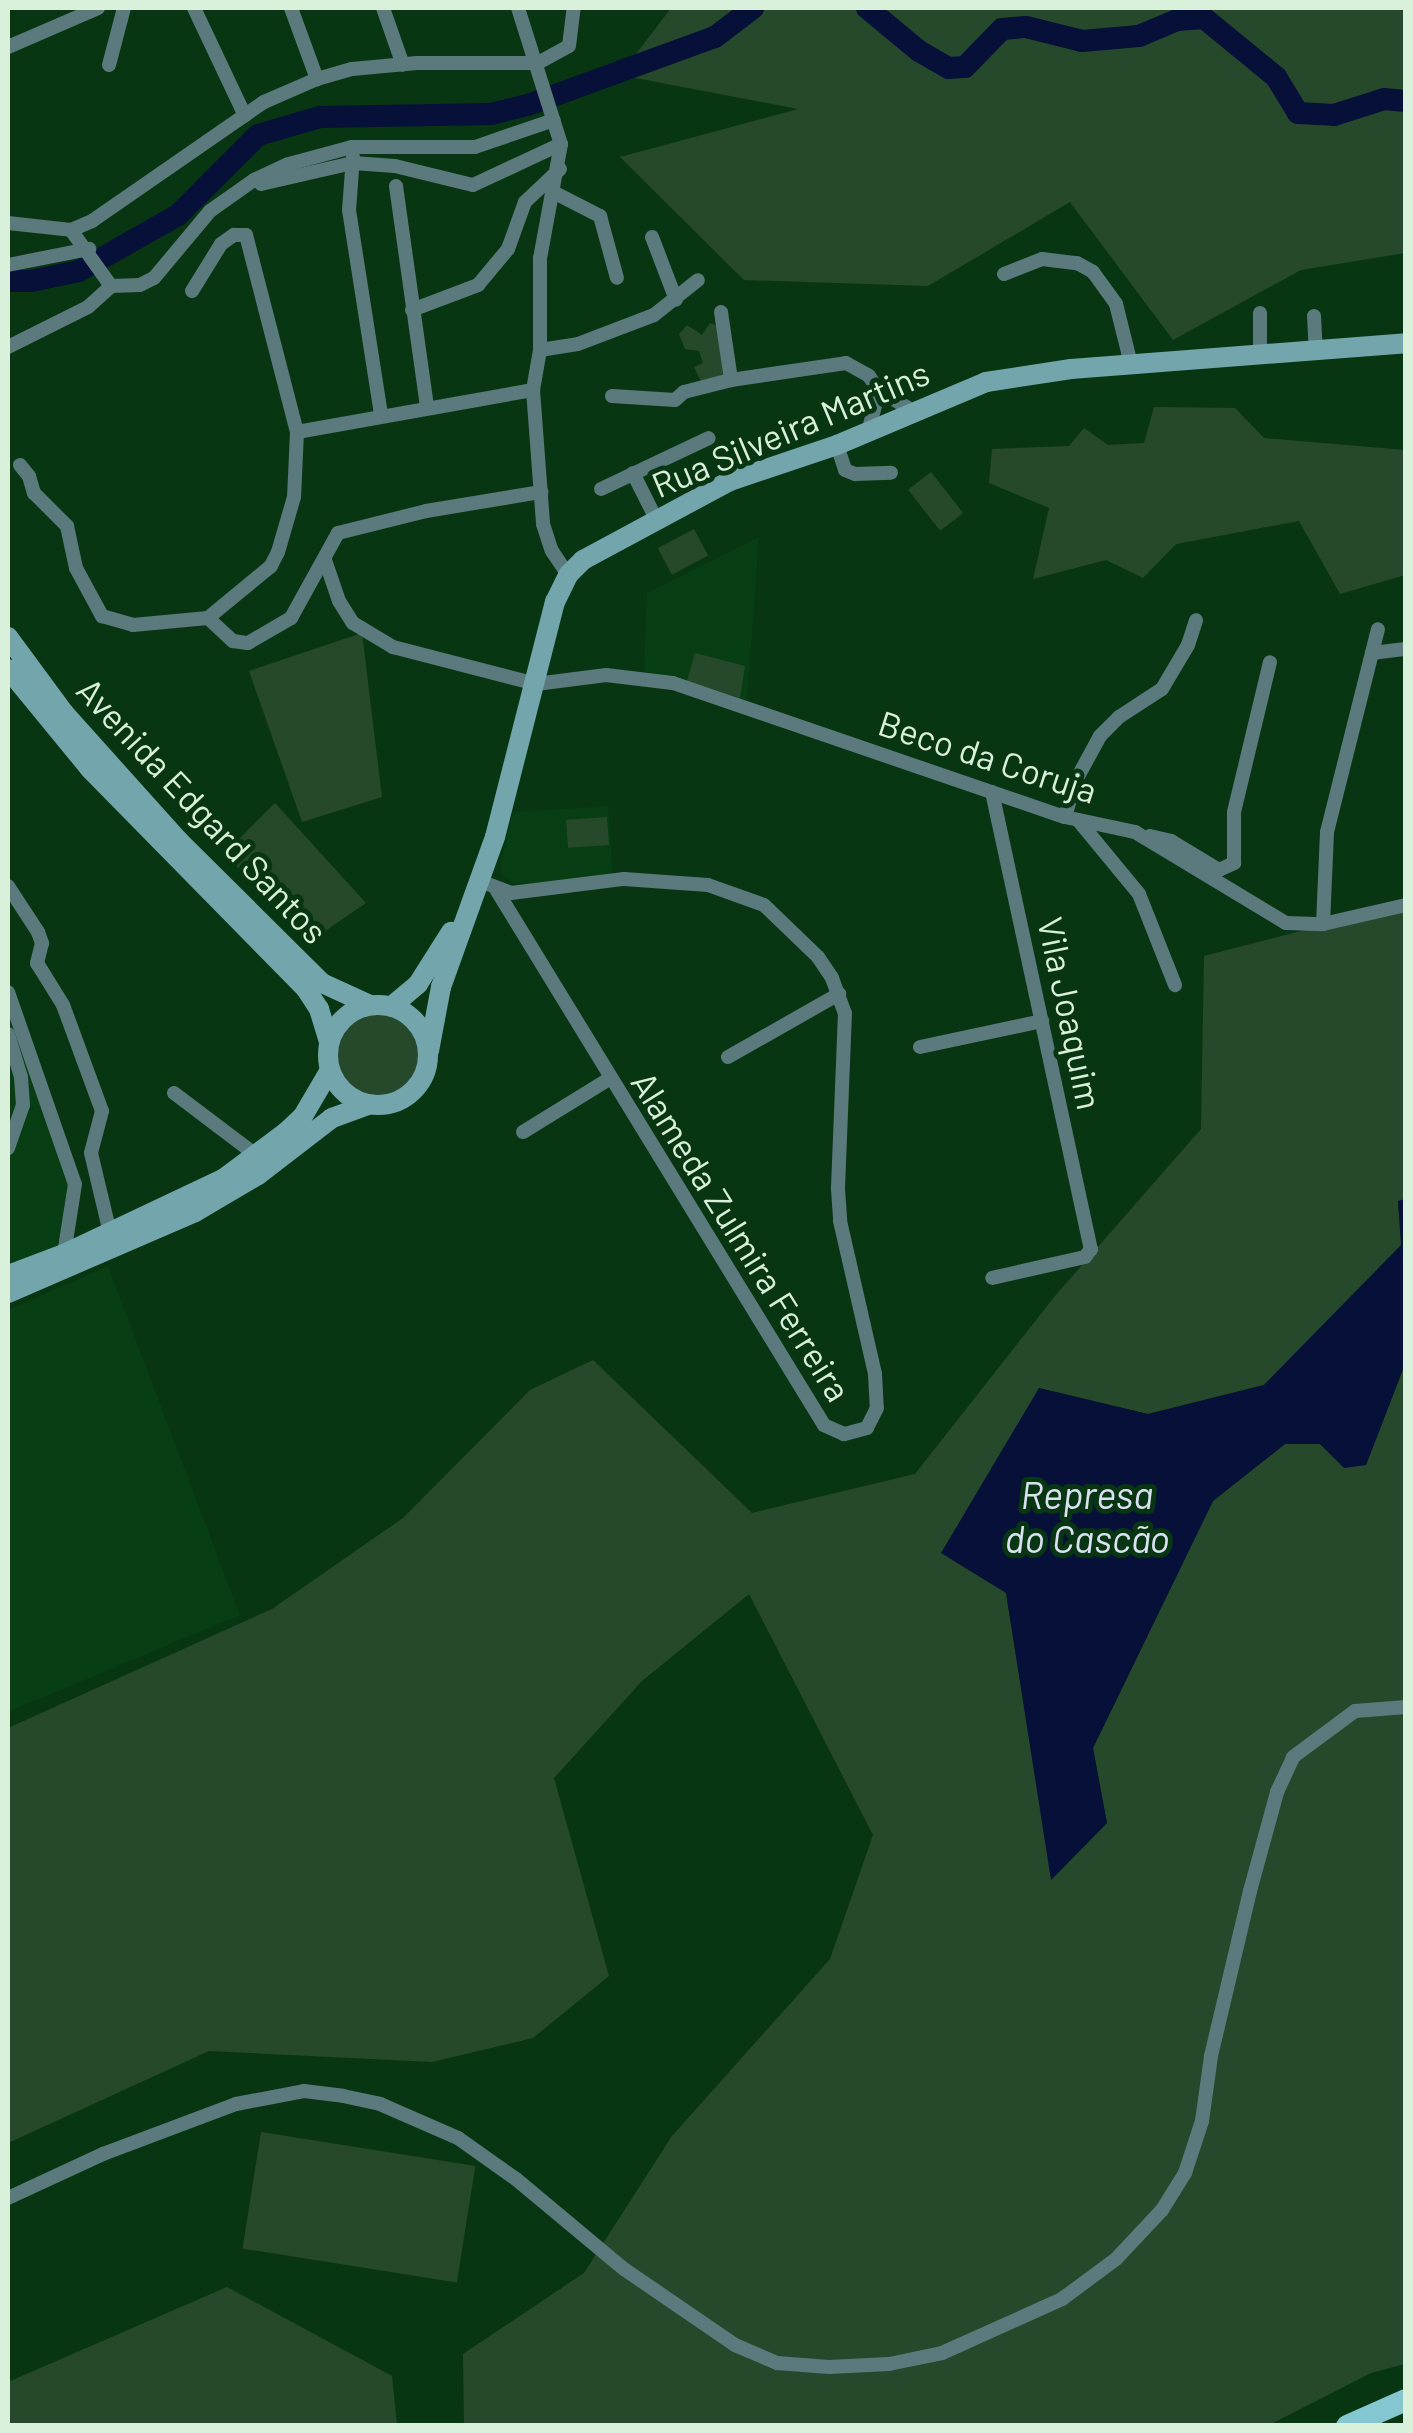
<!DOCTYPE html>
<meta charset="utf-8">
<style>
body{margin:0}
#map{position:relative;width:1413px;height:2433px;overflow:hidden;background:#093612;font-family:Barlow,sans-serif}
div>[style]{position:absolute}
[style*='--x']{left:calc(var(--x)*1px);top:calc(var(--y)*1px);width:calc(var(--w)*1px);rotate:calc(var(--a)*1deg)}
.built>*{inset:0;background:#083e14}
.green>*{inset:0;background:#27492b;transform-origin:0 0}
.round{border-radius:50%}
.water>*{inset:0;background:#061039}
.river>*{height:22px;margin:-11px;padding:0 11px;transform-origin:11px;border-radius:11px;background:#061039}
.minor>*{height:14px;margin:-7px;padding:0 7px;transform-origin:7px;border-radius:7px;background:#5b7a7e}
.secondary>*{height:20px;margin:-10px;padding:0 10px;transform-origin:10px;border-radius:10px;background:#73a6ac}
.secondary>.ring{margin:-10px;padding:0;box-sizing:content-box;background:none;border:20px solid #73a6ac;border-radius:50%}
.primary>*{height:22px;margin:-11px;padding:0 11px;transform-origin:11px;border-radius:11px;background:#85c7d0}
span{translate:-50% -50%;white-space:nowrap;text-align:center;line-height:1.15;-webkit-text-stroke:10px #093612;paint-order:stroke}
.street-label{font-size:35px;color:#d9f0da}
.water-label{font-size:38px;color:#dae1f1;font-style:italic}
.frame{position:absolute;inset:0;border:10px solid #d9f0da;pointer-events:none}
</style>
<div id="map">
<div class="built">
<i style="clip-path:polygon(759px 537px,747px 700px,644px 671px,647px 593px)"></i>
<i style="clip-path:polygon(608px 806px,613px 877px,513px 884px,502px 874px,501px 864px,513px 812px)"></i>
<i style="clip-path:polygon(8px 1001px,71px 1194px,57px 1248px,8px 1269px)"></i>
<i style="clip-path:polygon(108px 1266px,240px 1615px,8px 1712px,8px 1310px)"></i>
</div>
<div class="green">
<i style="clip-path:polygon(671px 8px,1405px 8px,1405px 253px,1301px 270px,1173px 340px,1070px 202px,928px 286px,744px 280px,620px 157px,798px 109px,620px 75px)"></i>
<i style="clip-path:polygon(710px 323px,718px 326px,723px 375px,702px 383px,694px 367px,703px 363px,699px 351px,685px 349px,679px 334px,687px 325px,702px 335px)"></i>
<i style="clip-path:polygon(1154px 407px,1235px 408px,1264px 438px,1405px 450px,1405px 575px,1340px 594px,1299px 521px,1176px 544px,1143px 578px,1106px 560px,1033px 579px,1049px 508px,989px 483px,992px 449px,1069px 446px,1084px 428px,1108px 445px,1144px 443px)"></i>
<i style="left:931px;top:472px;width:52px;height:29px;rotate:52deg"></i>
<i style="left:694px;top:529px;width:30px;height:41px;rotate:62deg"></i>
<i style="clip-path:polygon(362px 633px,382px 797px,302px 822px,249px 671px)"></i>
<i style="clip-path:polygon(695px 653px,745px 666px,740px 698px,687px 681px)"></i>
<i style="clip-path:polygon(275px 803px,366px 903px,312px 940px,224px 854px)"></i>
<i style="left:607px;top:817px;width:28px;height:41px;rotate:86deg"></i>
<i style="clip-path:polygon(1405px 904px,1406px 1199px,1398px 1202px,1402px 1245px,1264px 1385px,1148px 1414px,1039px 1388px,1006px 1593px,1052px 1879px,1107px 1823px,1093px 1748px,1213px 1501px,1285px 1444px,1320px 1444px,1344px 1467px,1366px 1465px,1405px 1364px,1405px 2364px,1371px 2373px,1269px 2425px,464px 2425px,463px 2354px,584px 2273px,672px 2136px,830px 1959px,873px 1835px,749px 1594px,642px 1681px,554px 1778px,609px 1976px,533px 2038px,432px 2062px,209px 2051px,8px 2143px,8px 1728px,272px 1609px,403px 1518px,530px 1390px,593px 1360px,752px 1513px,915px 1474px,1055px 1296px,1201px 1129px,1204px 956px)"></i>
<i class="round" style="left:337px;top:1013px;width:82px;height:82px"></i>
<i style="left:261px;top:2132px;width:217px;height:118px;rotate:9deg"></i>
<i style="clip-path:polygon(227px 2287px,392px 2376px,397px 2425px,8px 2425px,8px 2382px)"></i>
</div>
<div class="water">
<i style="clip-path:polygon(1405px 1199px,1405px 1364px,1366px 1465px,1344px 1468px,1320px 1444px,1285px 1444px,1213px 1501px,1093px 1748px,1107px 1823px,1051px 1880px,1006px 1593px,941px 1553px,1039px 1388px,1148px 1414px,1264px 1385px,1401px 1245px,1398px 1201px)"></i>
</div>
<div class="river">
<i style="--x:867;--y:8;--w:67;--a:39.6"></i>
<i style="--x:919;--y:51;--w:34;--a:30"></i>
<i style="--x:949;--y:68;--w:16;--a:-4"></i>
<i style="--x:965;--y:67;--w:53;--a:-45.8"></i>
<i style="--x:1002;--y:29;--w:24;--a:-5"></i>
<i style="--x:1026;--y:27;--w:58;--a:14"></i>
<i style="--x:1082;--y:41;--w:57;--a:-5"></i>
<i style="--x:1139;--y:36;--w:41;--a:-22.8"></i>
<i style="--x:1177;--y:20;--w:27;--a:-4"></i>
<i style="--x:1204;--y:18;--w:93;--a:39.3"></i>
<i style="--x:1276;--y:77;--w:42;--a:58.6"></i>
<i style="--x:1298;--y:113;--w:36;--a:3"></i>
<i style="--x:1334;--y:115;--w:52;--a:-17.7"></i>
<i style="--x:1384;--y:99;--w:22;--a:5"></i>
<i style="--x:8;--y:281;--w:23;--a:0"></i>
<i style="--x:31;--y:281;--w:49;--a:-11.8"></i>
<i style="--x:79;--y:271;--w:114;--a:-29.5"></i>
<i style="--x:178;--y:215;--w:113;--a:-45"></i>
<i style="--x:258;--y:135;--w:65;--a:-16.2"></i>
<i style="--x:320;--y:117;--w:171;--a:-1"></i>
<i style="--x:491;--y:114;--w:38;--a:-14"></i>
<i style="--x:528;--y:105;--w:199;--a:-20"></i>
<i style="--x:715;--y:37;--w:48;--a:-37.3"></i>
</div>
<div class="minor">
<i style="--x:194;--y:8;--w:119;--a:64.7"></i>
<i style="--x:291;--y:8;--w:76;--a:69.9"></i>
<i style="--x:383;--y:8;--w:60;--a:70.7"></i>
<i style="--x:518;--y:8;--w:143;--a:72.5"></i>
<i style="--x:561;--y:144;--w:116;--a:100.4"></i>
<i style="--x:540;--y:258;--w:92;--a:90"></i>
<i style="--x:540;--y:350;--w:41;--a:99.9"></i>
<i style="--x:533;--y:390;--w:134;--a:85.7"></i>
<i style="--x:543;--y:524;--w:28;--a:72"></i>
<i style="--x:552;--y:551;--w:29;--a:56"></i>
<i style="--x:8;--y:47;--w:98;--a:-23.4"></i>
<i style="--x:109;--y:65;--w:59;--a:-75.3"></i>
<i style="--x:353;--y:157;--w:53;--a:94.3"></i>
<i style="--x:349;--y:210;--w:206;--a:81.1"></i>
<i style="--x:261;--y:184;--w:94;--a:-12.9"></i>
<i style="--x:353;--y:163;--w:42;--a:4.1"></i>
<i style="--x:395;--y:166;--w:80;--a:13.7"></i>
<i style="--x:473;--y:185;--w:97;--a:-25"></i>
<i style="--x:396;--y:186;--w:222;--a:82"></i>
<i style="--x:555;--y:193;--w:51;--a:27.1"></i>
<i style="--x:600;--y:216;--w:64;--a:74.7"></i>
<i style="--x:8;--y:223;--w:63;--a:6.3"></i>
<i style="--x:71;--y:230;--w:23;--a:-23"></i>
<i style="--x:92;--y:221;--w:209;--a:-34.7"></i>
<i style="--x:264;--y:102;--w:58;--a:-23.5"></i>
<i style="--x:317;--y:79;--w:36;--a:-16"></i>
<i style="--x:352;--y:69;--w:65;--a:-5.3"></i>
<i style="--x:417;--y:63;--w:121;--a:0"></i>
<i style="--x:538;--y:63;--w:35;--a:-29"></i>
<i style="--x:569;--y:46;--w:38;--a:-83"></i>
<i style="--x:71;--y:230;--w:69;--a:54.5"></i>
<i style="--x:111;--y:286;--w:29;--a:-2"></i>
<i style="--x:140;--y:285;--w:16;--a:-27"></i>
<i style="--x:154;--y:278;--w:87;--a:-50.1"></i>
<i style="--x:210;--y:211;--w:54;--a:-35.2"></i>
<i style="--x:254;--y:180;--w:38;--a:-25"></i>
<i style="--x:289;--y:164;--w:65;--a:-15.1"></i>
<i style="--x:352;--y:147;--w:123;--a:0"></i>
<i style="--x:475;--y:147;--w:83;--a:-18.9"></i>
<i style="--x:652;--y:237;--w:67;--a:69.1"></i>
<i style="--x:8;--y:265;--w:83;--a:-11.2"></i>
<i style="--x:1004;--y:274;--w:41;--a:-21.5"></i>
<i style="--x:1042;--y:259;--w:35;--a:7"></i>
<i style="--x:1077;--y:263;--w:18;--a:29"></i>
<i style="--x:1093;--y:272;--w:39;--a:54"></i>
<i style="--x:1116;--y:304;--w:62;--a:76"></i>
<i style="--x:192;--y:291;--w:55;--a:-58.3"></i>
<i style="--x:221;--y:244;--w:16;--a:-35"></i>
<i style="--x:234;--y:235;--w:12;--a:0"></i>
<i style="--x:246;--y:235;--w:203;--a:75.5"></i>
<i style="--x:297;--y:432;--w:65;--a:92.6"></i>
<i style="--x:294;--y:497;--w:57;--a:106.2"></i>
<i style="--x:278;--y:552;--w:16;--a:117"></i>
<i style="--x:271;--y:566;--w:82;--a:140.5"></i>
<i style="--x:412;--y:310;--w:71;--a:-20.7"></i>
<i style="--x:478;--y:285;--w:47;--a:-50.2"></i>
<i style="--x:508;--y:249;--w:50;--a:-70.1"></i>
<i style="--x:525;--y:202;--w:48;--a:-43.3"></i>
<i style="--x:721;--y:312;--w:69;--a:81.6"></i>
<i style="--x:1314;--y:316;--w:34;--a:87"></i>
<i style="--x:8;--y:347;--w:89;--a:-26.6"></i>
<i style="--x:88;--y:307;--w:31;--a:-42"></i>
<i style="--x:540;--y:350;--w:38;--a:-9"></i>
<i style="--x:578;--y:344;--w:81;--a:-20.9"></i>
<i style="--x:654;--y:315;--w:56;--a:-38.5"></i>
<i style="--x:1260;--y:356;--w:43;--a:-90"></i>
<i style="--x:612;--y:396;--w:63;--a:3.6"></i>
<i style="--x:675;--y:400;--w:12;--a:-42"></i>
<i style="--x:684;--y:392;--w:49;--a:-14.3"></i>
<i style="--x:731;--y:380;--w:116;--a:-8.4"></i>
<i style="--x:846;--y:363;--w:26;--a:29"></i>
<i style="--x:869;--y:376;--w:18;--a:56"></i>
<i style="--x:879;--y:391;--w:39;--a:30"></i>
<i style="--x:297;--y:432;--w:240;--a:-10.1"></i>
<i style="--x:868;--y:432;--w:42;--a:-75"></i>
<i style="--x:837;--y:445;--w:26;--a:72"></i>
<i style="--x:845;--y:470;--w:11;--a:22"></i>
<i style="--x:855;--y:474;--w:36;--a:-2"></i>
<i style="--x:20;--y:465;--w:14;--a:51"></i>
<i style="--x:29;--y:476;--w:18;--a:74"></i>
<i style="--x:34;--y:493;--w:47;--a:45"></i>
<i style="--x:67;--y:526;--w:43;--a:77.9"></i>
<i style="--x:76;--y:568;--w:55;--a:61.6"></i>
<i style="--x:102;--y:616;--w:32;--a:16"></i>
<i style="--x:133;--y:625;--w:75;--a:-5.3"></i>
<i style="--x:633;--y:473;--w:51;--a:63.4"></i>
<i style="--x:601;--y:489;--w:119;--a:-25.3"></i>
<i style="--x:325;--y:560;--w:43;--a:71.1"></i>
<i style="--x:339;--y:601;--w:26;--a:58"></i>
<i style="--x:353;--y:623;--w:47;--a:31"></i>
<i style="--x:393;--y:647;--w:148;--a:14.5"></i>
<i style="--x:536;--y:684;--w:71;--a:-7.3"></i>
<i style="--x:606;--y:675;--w:67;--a:6.8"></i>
<i style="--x:673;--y:683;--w:414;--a:18.9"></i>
<i style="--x:1065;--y:817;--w:72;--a:12.1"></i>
<i style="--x:1135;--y:832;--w:176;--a:31.1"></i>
<i style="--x:1286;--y:923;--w:37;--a:2"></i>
<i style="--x:1323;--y:924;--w:85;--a:-12.9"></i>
<i style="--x:208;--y:618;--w:34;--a:43"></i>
<i style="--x:233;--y:641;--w:15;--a:8"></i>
<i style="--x:248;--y:643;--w:50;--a:-30.2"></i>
<i style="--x:291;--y:618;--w:97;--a:-61.1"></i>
<i style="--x:338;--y:533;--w:91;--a:-14"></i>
<i style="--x:426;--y:511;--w:117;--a:-9.4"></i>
<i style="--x:1372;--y:653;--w:34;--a:-7"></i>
<i style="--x:992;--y:792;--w:468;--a:77.8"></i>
<i style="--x:1091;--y:1249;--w:10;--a:127"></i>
<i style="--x:1085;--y:1257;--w:95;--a:167.3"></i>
<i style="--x:1065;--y:817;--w:36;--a:-74"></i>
<i style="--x:1075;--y:782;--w:52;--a:-61.5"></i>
<i style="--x:1100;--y:736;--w:27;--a:-45"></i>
<i style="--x:1119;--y:717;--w:51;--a:-33.1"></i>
<i style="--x:1162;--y:689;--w:51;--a:-59.4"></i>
<i style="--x:1188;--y:645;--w:26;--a:-72"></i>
<i style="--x:1078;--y:820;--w:96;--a:50.5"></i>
<i style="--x:1139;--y:894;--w:98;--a:68.4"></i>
<i style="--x:1150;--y:836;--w:22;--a:13"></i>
<i style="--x:1171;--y:841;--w:56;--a:31.1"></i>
<i style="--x:1219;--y:870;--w:17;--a:-25"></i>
<i style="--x:1234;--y:863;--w:51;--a:-90"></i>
<i style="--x:1234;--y:812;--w:154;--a:-76.5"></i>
<i style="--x:480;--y:881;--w:33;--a:21"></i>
<i style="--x:511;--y:893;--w:114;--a:-7.1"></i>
<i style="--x:624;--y:879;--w:84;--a:4.1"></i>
<i style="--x:708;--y:885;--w:59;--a:19.7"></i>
<i style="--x:764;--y:905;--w:75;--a:43.9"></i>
<i style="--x:818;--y:957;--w:25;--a:56"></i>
<i style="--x:832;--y:978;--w:37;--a:70"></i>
<i style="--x:845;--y:1013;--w:176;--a:92.3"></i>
<i style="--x:838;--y:1189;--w:32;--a:86"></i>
<i style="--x:840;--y:1221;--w:157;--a:77.1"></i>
<i style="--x:875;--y:1374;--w:34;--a:87"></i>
<i style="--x:877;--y:1408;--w:22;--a:117"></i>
<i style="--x:867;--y:1428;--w:24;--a:165"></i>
<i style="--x:844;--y:1434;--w:22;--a:-156"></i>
<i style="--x:824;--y:1425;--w:626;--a:-121.48"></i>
<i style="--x:8;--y:886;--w:55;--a:56.9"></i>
<i style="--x:38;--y:932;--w:12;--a:70"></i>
<i style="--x:42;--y:943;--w:21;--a:104"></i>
<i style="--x:37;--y:963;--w:49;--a:58.2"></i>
<i style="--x:63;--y:1005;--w:113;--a:69.8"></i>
<i style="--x:102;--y:1111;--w:43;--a:104.7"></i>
<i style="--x:91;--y:1153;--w:82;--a:76.6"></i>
<i style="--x:1323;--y:924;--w:92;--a:-87.5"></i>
<i style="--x:1327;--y:832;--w:209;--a:-75.9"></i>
<i style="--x:8;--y:992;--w:203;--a:70.8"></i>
<i style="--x:75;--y:1184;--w:71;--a:98.9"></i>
<i style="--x:8;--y:1034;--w:45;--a:73.2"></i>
<i style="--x:21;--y:1077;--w:28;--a:86"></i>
<i style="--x:23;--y:1105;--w:46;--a:109.2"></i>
<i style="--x:920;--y:1047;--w:125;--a:-12"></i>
<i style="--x:728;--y:1057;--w:128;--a:-29.6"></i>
<i style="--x:174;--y:1093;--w:103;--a:37.1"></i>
<i style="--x:523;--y:1132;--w:101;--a:-31.6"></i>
<i style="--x:8;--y:2198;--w:105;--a:-24.9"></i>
<i style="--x:103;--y:2154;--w:142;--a:-20.6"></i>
<i style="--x:236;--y:2104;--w:69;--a:-10.8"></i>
<i style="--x:304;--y:2091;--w:39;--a:7"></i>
<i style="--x:343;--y:2096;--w:38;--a:12"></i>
<i style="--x:380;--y:2104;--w:85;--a:23.6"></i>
<i style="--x:458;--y:2138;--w:71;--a:35.3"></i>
<i style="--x:516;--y:2179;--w:141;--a:39.8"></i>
<i style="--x:624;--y:2269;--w:135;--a:34.4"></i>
<i style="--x:735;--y:2345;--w:46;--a:23.2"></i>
<i style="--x:777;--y:2363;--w:52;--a:4.4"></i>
<i style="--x:829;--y:2367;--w:60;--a:-2.9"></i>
<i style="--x:889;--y:2364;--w:54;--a:-11.7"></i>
<i style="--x:942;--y:2353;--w:132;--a:-24.2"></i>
<i style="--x:1062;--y:2299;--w:67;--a:-36.5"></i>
<i style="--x:1116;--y:2259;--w:67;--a:-46.8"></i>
<i style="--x:1162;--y:2210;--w:44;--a:-58.1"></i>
<i style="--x:1185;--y:2173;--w:55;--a:-71.9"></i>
<i style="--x:1202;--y:2121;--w:66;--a:-82.1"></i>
<i style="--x:1211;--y:2056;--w:170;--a:-76.7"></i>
<i style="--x:1250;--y:1891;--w:103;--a:-74.7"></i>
<i style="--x:1277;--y:1792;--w:38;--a:-65"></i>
<i style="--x:1293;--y:1757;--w:77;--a:-36.6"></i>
<i style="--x:1355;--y:1711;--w:51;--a:-4.5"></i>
</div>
<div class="secondary">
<i style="--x:8;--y:637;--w:94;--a:53.6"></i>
<i style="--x:64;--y:713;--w:172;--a:48.1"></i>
<i style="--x:179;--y:841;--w:202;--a:44.8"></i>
<i style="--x:322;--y:983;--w:53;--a:24.6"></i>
<i style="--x:8;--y:669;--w:129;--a:50.6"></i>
<i style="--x:90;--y:769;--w:308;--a:45.5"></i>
<i style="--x:306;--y:989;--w:24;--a:57"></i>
<i style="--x:319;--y:1009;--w:34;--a:73"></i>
<i class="ring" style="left:328px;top:1005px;width:80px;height:80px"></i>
<i style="--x:392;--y:1006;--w:34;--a:-40"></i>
<i style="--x:418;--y:984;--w:62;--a:-57.6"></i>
<i style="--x:429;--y:1051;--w:65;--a:-79.4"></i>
<i style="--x:441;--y:987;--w:159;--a:-70.2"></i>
<i style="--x:495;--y:837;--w:243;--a:-75.7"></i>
<i style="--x:555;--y:602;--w:30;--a:-64"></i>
<i style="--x:568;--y:575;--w:21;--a:-45"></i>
<i style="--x:583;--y:560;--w:167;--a:-28.3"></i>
<i style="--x:730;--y:481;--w:113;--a:-18.6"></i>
<i style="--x:837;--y:445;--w:162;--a:-22.9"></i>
<i style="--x:986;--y:382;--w:86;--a:-8.7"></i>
<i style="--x:1071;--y:369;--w:336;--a:-4.4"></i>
<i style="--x:8;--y:1275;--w:60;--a:-20.6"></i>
<i style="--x:64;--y:1254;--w:176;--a:-25.3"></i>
<i style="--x:223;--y:1179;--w:79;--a:-36.7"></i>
<i style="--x:286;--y:1132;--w:23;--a:-43"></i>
<i style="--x:303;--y:1116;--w:53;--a:-59.6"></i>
<i style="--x:8;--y:1293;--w:204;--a:-23.4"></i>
<i style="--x:195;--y:1212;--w:73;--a:-30.4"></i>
<i style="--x:258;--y:1175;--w:93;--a:-37.6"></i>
<i style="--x:332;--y:1118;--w:38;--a:-20"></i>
</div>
<div class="primary">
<i style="--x:1347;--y:2426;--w:64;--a:-23.8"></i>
</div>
<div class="street-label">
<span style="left:790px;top:428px;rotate:-23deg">Rua Silveira Martins</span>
<span style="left:988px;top:756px;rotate:18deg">Beco da Coruja</span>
<span style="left:203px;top:810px;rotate:47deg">Avenida Edgard Santos</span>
<span style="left:1071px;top:1013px;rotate:78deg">Vila Joaquim</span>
<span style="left:742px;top:1236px;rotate:58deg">Alameda Zulmira Ferreira</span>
</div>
<div class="water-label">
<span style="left:1087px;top:1517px">Represa<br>do Cascão</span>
</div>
<div class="frame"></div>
</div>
